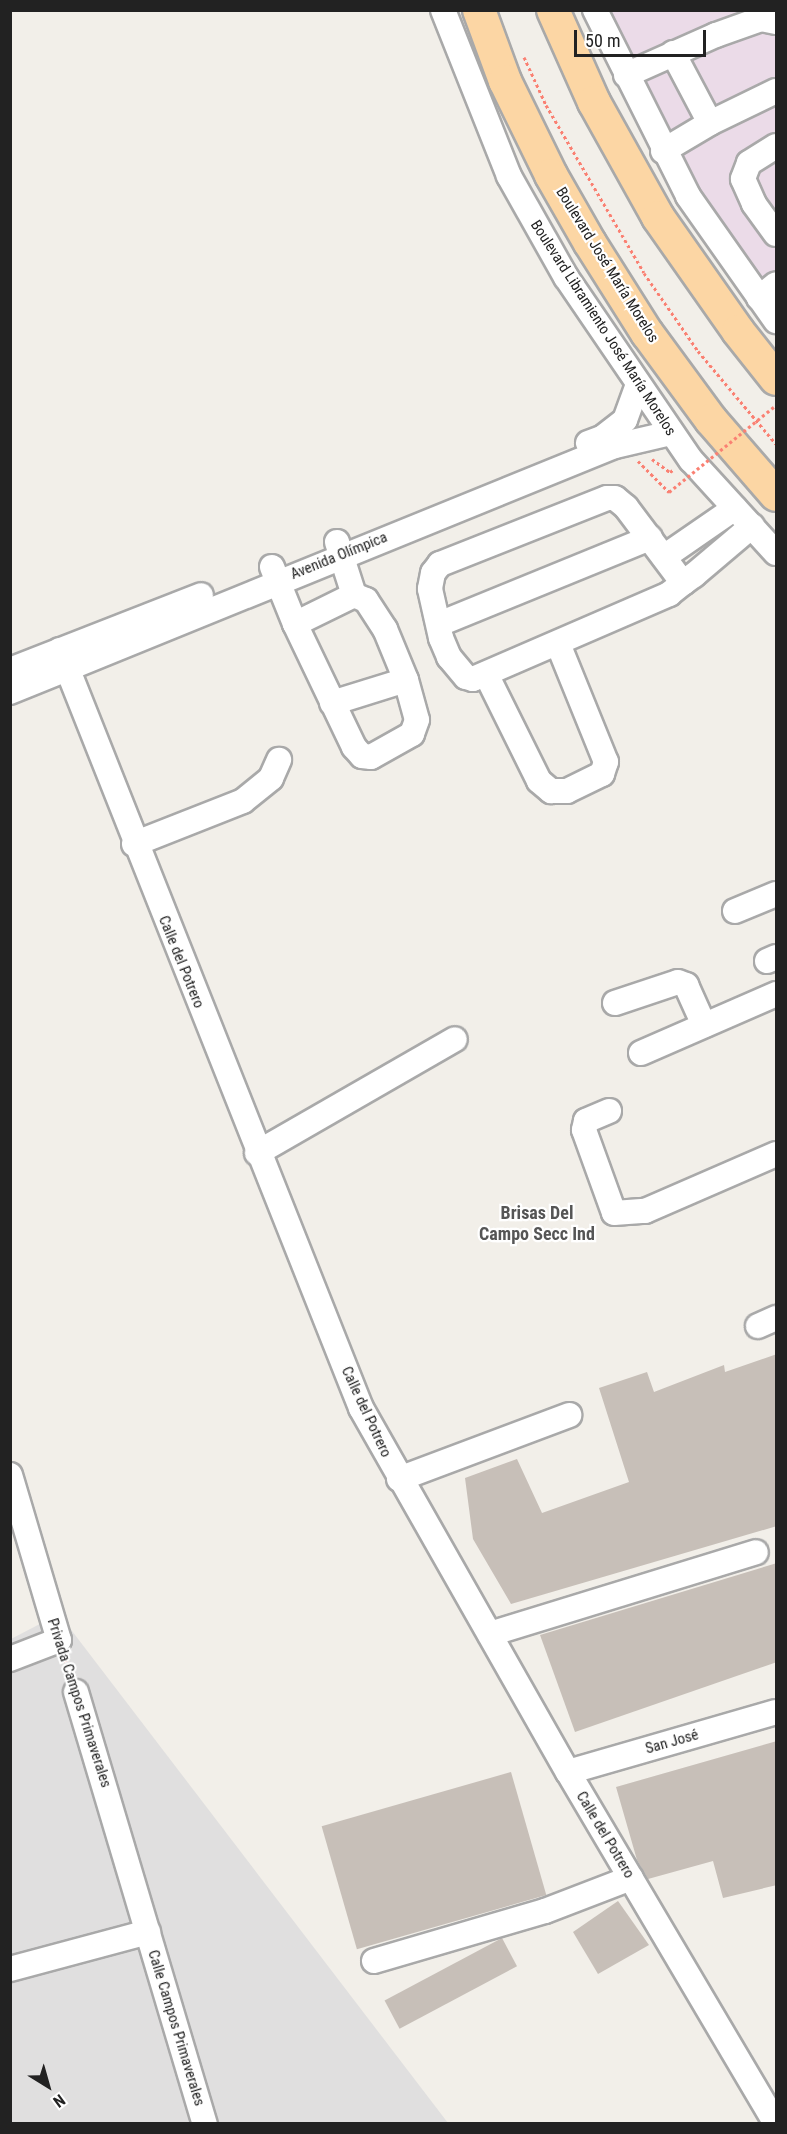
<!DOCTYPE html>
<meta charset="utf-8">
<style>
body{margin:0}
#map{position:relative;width:787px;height:2134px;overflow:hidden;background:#f2efe9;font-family:"Roboto Condensed",sans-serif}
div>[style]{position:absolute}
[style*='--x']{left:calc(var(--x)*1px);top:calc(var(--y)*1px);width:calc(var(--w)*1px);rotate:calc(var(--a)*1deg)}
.residential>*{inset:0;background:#e0dfdf}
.industrial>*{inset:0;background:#ebdbe8}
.building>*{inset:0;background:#c7bfb8;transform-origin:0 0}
.path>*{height:3px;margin-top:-1.5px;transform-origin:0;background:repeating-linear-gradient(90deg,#fa8072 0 3px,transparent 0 6px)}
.roads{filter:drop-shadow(2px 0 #a9a9a9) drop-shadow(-2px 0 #a9a9a9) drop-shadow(0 2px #a9a9a9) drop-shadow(0 -2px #a9a9a9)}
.minor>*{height:24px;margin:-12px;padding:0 12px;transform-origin:12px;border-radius:12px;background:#fff}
.major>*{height:32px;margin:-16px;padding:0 16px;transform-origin:16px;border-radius:16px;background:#fcd6a4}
.path-bridge>*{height:3px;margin-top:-1.5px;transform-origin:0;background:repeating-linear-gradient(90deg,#fa8072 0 3px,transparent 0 6px)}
span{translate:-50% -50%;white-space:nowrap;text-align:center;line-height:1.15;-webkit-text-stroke:4.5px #fff;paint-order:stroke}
.street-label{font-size:15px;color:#222}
.quarter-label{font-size:18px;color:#555;font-weight:700}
.frame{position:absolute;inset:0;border:12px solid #222;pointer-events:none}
.north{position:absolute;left:18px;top:2056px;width:60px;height:60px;-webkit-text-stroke:4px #fff;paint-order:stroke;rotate:143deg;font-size:16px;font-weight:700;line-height:24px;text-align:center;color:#222}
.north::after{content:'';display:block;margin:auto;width:21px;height:27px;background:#222;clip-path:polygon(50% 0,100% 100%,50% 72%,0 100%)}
.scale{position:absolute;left:574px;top:30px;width:132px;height:27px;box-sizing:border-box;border:3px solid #222;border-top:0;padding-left:8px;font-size:18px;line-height:21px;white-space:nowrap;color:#222;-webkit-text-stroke:4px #fff;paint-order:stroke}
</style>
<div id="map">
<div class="residential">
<i style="clip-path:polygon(59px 1614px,448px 2123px,11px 2124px,11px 1639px)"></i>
</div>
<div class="industrial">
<i style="clip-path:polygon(609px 11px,776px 11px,776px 293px,684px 189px)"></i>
</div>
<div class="building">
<i style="clip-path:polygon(777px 1354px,777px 1526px,511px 1604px,473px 1539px,465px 1478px,517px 1459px,542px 1513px,629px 1482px,599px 1388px,647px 1372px,654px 1392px,724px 1365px,725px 1372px)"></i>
<i style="clip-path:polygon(777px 1563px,777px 1662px,575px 1732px,540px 1635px)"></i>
<i style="clip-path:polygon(777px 1741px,777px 1885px,723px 1898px,713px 1861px,648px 1879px,637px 1860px,616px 1787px)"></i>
<i style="left:511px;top:1772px;width:128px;height:197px;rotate:74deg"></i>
<i style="clip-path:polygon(618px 1901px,649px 1945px,598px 1974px,573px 1932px)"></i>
<i style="left:502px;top:1938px;width:32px;height:133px;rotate:62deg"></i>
</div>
<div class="path">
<i style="--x:524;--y:57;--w:53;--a:65.4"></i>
<i style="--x:546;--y:105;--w:194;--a:59.7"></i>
<i style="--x:644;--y:273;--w:95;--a:55.3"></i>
<i style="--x:698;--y:351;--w:121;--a:50"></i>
<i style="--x:652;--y:459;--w:22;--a:36"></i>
<i style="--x:670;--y:472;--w:4;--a:-34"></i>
<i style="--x:638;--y:461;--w:44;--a:45"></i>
<i style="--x:65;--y:1659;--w:15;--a:74"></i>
</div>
<div class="roads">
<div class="minor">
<i style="--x:443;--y:10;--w:179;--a:68.3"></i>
<i style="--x:509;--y:176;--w:116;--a:60.6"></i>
<i style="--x:566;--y:277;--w:222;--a:55.7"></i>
<i style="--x:691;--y:460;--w:126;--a:47.6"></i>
<i style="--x:595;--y:10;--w:208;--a:63.4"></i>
<i style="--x:688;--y:196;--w:153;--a:54.9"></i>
<i style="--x:673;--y:53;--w:79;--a:62.1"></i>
<i style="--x:626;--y:75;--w:98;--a:-24"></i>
<i style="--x:716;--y:35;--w:48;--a:-19.6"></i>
<i style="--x:761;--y:19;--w:15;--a:11"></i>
<i style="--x:776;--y:146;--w:32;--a:148"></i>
<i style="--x:749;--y:163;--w:17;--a:111"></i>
<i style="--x:743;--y:179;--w:27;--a:66"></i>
<i style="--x:754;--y:204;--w:37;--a:54"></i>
<i style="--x:663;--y:151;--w:55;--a:-30.8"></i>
<i style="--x:710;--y:123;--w:73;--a:-25.9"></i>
<i style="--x:759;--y:298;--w:22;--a:-39"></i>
<i style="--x:588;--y:443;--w:15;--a:-20"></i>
<i style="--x:602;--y:438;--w:29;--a:-38"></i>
<i style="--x:625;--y:420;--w:38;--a:-70"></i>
<i style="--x:337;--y:542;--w:56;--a:72.2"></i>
<i style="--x:664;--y:557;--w:86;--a:-34.6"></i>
<i style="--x:272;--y:567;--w:61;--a:68"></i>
<i style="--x:683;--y:583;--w:95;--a:-126.9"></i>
<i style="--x:626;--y:507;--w:14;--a:-141"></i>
<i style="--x:615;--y:498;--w:8;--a:180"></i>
<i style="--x:607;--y:498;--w:180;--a:158.4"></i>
<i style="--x:440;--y:564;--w:11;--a:128"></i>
<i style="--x:433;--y:573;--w:16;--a:101"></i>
<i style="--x:430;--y:589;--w:50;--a:77.3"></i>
<i style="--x:441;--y:638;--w:21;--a:67"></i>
<i style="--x:449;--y:657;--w:26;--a:50"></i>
<i style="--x:466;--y:677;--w:7;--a:16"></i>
<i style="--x:473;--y:679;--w:214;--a:-23.4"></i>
<i style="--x:669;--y:594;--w:18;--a:-38"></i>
<i style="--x:683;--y:583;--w:14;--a:-36"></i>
<i style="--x:694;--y:575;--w:76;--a:-40.2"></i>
<i style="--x:354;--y:595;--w:13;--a:23"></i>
<i style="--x:366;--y:600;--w:35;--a:57"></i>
<i style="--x:385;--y:629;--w:55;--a:67.6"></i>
<i style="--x:406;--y:680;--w:41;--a:74.6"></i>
<i style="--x:417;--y:720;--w:15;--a:110"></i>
<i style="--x:412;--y:734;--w:47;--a:150.7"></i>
<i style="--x:371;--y:757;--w:9;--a:-174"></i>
<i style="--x:362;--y:756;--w:12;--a:-132"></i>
<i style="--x:354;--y:747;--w:136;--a:-115.6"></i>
<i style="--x:295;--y:624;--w:66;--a:-26.2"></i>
<i style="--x:439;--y:624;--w:228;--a:-22.2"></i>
<i style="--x:60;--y:650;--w:816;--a:68.34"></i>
<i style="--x:361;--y:1408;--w:419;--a:60.4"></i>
<i style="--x:568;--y:1772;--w:409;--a:59.4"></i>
<i style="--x:10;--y:670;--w:205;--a:-21.4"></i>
<i style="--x:486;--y:674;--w:119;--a:63.6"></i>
<i style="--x:539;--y:781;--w:16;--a:40"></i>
<i style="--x:551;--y:791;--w:16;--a:0"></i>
<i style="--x:567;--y:791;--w:39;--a:-26"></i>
<i style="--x:602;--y:774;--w:13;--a:-72"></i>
<i style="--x:606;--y:762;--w:127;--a:-112.1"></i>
<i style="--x:10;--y:692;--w:653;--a:-22.13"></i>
<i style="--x:615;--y:446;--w:57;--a:-13.1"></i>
<i style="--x:332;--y:703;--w:77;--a:-17.3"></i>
<i style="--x:134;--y:844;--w:117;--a:-21.5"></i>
<i style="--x:243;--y:801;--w:36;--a:-39"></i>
<i style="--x:271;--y:778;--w:20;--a:-66"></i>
<i style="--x:735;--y:911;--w:44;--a:-22.5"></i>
<i style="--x:767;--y:961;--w:10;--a:-24"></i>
<i style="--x:615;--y:1003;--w:66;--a:-18.4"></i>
<i style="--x:678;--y:982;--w:9;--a:21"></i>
<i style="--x:686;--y:985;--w:44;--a:65.8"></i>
<i style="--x:641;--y:1053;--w:147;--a:-23.6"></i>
<i style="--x:609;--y:1111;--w:25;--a:157"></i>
<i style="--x:586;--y:1121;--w:9;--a:103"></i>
<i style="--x:584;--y:1130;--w:88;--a:70.1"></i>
<i style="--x:614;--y:1213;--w:31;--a:-4"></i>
<i style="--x:645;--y:1211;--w:143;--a:-23.5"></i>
<i style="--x:257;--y:1153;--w:228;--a:-29.9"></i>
<i style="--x:758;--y:1326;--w:20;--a:-24"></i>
<i style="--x:10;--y:1475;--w:172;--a:73.5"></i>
<i style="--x:59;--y:1640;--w:53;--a:158.8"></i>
<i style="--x:399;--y:1479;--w:182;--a:-20.6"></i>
<i style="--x:490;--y:1634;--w:278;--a:-17.1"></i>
<i style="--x:76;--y:1692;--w:451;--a:73.4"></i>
<i style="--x:568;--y:1772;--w:216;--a:-16.1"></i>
<i style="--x:374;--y:1961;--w:178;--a:-16.3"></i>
<i style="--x:545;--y:1911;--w:92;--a:-21"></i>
<i style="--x:10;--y:1969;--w:143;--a:-15"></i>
</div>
<div class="major">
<i style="--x:479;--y:10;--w:76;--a:69.9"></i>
<i style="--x:505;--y:81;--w:105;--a:63.9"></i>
<i style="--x:551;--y:175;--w:78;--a:60.2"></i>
<i style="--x:590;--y:243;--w:107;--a:57.7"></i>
<i style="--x:647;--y:333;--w:108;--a:53.7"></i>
<i style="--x:711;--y:420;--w:99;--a:49.1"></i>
<i style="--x:553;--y:10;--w:101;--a:66"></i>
<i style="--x:594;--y:102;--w:132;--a:60.9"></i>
<i style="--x:658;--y:217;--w:139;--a:54.9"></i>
<i style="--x:738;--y:331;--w:61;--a:51.6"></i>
</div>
</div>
<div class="path-bridge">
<i style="--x:669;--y:492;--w:138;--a:-39.1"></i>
</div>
<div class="street-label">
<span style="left:607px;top:265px;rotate:58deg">Boulevard José María Morelos</span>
<span style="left:603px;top:328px;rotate:57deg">Boulevard Libramiento José María Morelos</span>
<span style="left:339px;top:556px;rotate:-22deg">Avenida Olímpica</span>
<span style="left:181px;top:962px;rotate:68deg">Calle del Potrero</span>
<span style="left:366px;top:1412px;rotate:65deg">Calle del Potrero</span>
<span style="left:79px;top:1703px;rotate:72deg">Privada Campos Primaverales</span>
<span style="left:672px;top:1742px;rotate:-16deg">San José</span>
<span style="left:605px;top:1835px;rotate:59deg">Calle del Potrero</span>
<span style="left:176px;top:2028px;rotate:73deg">Calle Campos Primaverales</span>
</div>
<div class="quarter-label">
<span style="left:537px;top:1224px">Brisas Del<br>Campo Secc Ind</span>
</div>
<div class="frame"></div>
<div class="north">N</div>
<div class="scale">50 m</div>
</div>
